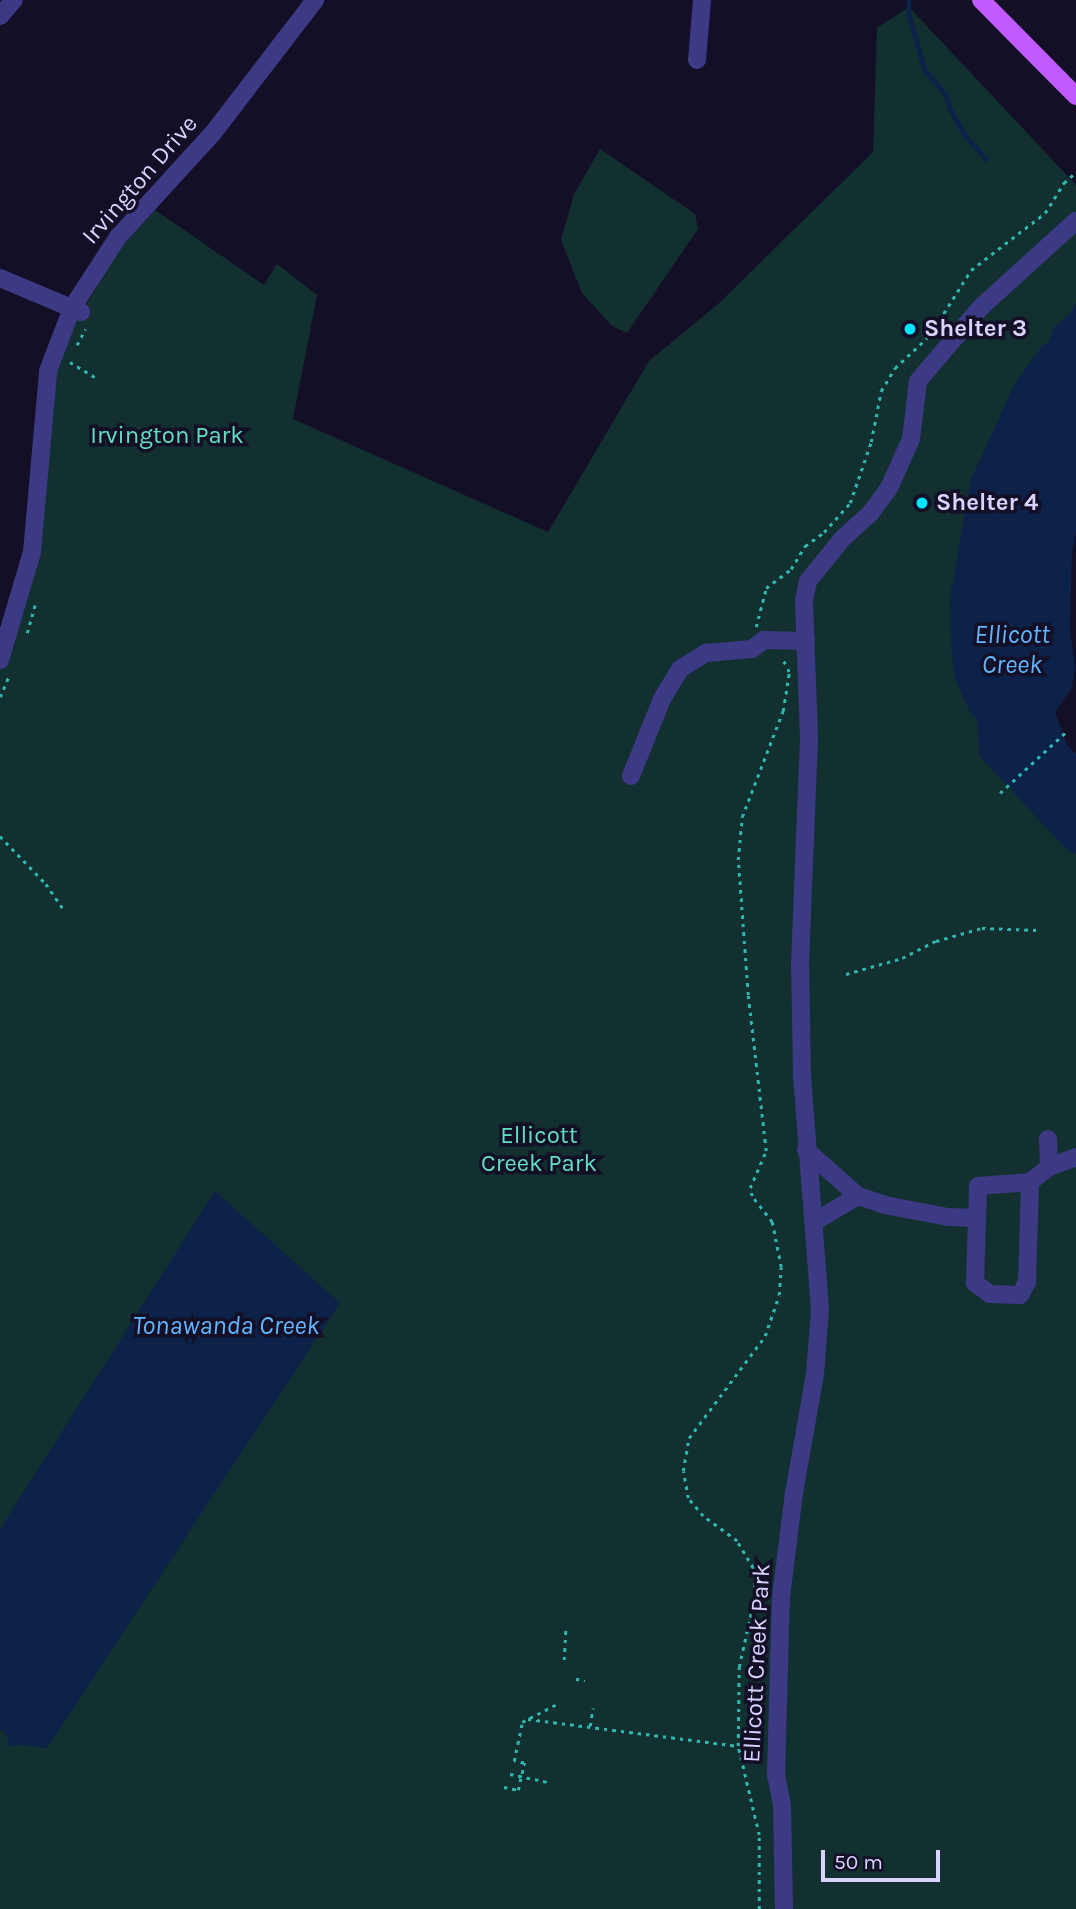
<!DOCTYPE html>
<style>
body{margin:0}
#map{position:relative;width:1076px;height:1909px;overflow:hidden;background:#130f26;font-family:Karla,sans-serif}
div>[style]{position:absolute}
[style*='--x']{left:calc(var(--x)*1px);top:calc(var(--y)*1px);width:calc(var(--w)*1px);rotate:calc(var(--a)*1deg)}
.green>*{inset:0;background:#12302f}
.water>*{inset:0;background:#0c2248}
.stream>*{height:4.5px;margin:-2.25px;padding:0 2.25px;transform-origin:2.25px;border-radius:2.25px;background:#0c2248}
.river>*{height:28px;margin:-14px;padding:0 14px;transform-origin:14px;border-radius:14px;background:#0c2248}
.path>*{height:2.5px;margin-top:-1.25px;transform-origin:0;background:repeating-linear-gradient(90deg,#2fb8b0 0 3.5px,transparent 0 8.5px)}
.minor>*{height:18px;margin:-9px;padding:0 9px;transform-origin:9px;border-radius:9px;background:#3d3a85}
.major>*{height:18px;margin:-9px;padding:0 9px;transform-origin:9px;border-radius:9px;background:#c25bff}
.dots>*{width:19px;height:19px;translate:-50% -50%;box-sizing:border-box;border:4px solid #130f26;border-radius:50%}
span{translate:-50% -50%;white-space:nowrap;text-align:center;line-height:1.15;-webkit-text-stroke:7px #130f26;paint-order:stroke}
.street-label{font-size:24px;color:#d9d4ff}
.poi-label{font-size:24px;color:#d9d4ff;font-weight:700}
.left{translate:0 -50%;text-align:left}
.park-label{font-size:24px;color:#5fe0c0}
.water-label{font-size:26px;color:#62b6ff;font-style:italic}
.scale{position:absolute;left:821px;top:1850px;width:119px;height:32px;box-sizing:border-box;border:4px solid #d9d4ff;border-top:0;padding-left:9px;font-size:21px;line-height:24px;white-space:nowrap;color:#d9d4ff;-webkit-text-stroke:5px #130f26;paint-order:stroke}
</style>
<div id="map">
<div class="green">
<i style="clip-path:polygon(909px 7px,1076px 185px,1076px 403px,979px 545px,993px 750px,1076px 839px,1076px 1909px,0 1909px,0 660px,13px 626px,44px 403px,72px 308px,81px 313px,120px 248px,155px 210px,264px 285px,277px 264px,317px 295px,293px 419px,548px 532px,649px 361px,718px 304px,873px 152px,877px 28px)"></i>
<i style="clip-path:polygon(600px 149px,695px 214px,698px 229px,627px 333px,612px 326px,582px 293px,561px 240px,574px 194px)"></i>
</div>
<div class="water">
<i style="clip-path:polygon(1076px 301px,1076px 532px,1072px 552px,1070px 630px,1075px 666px,1072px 688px,1055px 712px,1067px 745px,1076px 754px,1076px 844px,1049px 817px,969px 710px,955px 679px,951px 646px,950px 596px,971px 479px,1015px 383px,1042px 346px,1049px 342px,1054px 327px,1070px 314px)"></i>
<i style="clip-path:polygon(215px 1191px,340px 1303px,47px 1748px,19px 1745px,7px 1747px,8px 1736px,0 1730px,0 1529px)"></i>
</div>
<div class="stream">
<i style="--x:909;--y:2;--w:13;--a:90"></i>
<i style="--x:909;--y:15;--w:57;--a:73.8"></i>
<i style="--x:925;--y:70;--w:33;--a:50"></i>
<i style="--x:946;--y:95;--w:15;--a:74"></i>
<i style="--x:950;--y:109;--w:30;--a:60"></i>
<i style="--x:965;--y:135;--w:32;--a:49"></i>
</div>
<div class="river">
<i style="--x:990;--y:705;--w:45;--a:86.2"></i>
<i style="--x:993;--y:750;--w:122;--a:47"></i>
</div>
<div class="path">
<i style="--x:77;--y:345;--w:18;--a:-63"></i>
<i style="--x:70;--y:362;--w:31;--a:31"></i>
<i style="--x:756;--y:627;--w:40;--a:-75.6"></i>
<i style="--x:766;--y:588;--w:31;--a:-37"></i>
<i style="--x:791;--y:569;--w:27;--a:-59"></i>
<i style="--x:805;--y:546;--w:24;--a:-36"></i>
<i style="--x:824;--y:532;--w:39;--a:-48"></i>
<i style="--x:850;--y:503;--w:65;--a:-71"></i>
<i style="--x:871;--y:442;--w:52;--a:-78.9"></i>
<i style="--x:881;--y:391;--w:27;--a:-59"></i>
<i style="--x:895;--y:368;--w:48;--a:-43.3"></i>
<i style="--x:930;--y:335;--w:77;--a:-57.8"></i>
<i style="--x:971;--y:270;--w:93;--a:-37.6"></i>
<i style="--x:1045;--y:213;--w:36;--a:-58"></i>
<i style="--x:1064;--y:183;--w:16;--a:-43"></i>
<i style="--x:27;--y:633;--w:32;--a:-74"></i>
<i style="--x:0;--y:697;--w:25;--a:-67"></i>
<i style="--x:1000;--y:793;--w:91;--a:-42.8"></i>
<i style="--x:0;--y:836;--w:66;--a:46.2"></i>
<i style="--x:46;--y:884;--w:32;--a:55"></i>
<i style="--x:846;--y:974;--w:58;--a:-15.9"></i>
<i style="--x:902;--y:958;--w:38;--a:-27"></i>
<i style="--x:936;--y:941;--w:48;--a:-15.8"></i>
<i style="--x:982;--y:928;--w:56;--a:2"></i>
<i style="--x:564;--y:1660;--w:34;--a:-87"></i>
<i style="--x:576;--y:1679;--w:9;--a:6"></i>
<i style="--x:528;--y:1719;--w:212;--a:7.3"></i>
<i style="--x:590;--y:1726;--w:18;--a:-81"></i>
<i style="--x:510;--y:1774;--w:39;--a:12"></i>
<i style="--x:504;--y:1787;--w:14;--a:12"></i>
<i style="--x:518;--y:1790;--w:28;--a:-77"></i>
<i style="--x:524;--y:1763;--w:10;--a:-169"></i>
<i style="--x:514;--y:1761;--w:40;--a:-78"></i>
<i style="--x:522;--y:1722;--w:42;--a:-27.2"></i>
<i style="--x:759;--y:1909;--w:74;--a:-90"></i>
<i style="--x:759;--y:1835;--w:91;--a:-103.3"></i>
<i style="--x:738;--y:1746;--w:79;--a:-89.3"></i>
<i style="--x:739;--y:1667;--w:74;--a:-77.5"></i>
<i style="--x:755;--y:1595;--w:27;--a:-94"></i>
<i style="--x:753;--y:1568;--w:31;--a:-121"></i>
<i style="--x:737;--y:1541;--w:42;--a:-143.7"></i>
<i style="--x:703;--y:1516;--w:23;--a:-130"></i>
<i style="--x:688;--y:1498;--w:27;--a:-100"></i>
<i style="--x:683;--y:1471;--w:34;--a:-80"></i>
<i style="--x:689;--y:1438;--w:127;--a:-53.3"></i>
<i style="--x:765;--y:1336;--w:43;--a:-71.1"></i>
<i style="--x:779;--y:1295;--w:28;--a:-86"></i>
<i style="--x:781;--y:1267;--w:46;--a:-101.3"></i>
<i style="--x:772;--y:1222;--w:33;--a:-128"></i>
<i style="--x:752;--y:1196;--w:8;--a:-104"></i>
<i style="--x:750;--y:1188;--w:40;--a:-66.6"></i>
<i style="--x:766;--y:1151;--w:157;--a:-96.6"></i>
<i style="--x:748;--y:995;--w:135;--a:-94.2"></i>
<i style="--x:738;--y:860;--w:43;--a:-84.7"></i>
<i style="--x:742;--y:817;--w:114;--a:-68.9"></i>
<i style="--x:783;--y:711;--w:39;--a:-81"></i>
<i style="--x:789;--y:672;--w:16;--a:-117"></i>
</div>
<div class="minor">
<i style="--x:0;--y:16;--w:21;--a:-49"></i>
<i style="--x:697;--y:60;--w:60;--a:-85.2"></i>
<i style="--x:0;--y:278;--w:88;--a:22.8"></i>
<i style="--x:0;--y:660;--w:113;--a:-73.5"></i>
<i style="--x:32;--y:552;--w:182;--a:-84.9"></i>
<i style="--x:48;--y:371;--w:67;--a:-69.1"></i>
<i style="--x:72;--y:308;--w:85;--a:-57.1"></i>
<i style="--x:118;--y:237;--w:141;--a:-47.6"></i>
<i style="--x:213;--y:133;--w:168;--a:-52.5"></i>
<i style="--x:631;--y:776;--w:83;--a:-68.1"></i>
<i style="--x:662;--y:699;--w:35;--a:-59"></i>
<i style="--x:680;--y:669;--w:31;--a:-32"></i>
<i style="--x:706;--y:653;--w:46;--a:-5"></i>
<i style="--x:752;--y:649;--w:15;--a:-37"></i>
<i style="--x:764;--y:640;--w:42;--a:1.4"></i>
<i style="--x:1048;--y:1139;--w:28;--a:88"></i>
<i style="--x:806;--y:1150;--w:69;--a:41.5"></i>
<i style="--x:858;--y:1196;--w:28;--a:18"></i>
<i style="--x:885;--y:1205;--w:64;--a:10.8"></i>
<i style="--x:948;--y:1217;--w:29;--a:2"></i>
<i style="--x:1030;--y:1182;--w:100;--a:91.7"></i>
<i style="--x:1027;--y:1282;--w:15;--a:118"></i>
<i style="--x:1020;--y:1295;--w:30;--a:-178"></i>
<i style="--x:990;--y:1294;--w:19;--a:-144"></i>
<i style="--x:975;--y:1283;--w:97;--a:-88.2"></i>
<i style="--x:978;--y:1186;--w:52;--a:-4.4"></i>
<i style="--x:1030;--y:1182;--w:24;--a:-38"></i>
<i style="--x:1049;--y:1167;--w:29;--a:-20"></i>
<i style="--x:814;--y:1222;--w:51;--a:-30.6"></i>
<i style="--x:784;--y:1909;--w:104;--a:-91.1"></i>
<i style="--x:782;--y:1805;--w:31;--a:-101"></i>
<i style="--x:776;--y:1775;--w:178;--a:-88.4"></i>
<i style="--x:781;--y:1597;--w:105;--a:-82.9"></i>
<i style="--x:794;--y:1493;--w:121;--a:-80"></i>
<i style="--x:815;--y:1374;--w:65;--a:-85.6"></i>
<i style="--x:820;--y:1309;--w:235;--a:-94.4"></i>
<i style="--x:802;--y:1075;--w:112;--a:-91"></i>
<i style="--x:800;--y:963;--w:226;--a:-87.7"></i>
<i style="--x:809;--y:737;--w:137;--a:-92.1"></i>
<i style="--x:804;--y:600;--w:19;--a:-78"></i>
<i style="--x:808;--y:581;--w:55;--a:-50.9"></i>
<i style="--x:843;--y:538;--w:36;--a:-42"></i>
<i style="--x:870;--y:514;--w:32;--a:-54"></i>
<i style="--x:889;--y:488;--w:54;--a:-65.8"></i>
<i style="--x:911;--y:439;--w:58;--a:-83.1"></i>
<i style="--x:918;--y:381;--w:97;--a:-49.6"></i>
<i style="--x:981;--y:307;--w:128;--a:-42.2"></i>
</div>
<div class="major">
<i style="--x:981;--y:0;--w:135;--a:45.3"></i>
</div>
<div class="dots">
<i style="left:910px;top:329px;background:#00e5ff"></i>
<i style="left:922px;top:503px;background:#00e5ff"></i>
</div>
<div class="street-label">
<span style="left:140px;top:180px;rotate:-49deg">Irvington Drive</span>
<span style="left:757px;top:1663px;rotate:-87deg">Ellicott Creek Park</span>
</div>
<div class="poi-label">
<span class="left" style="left:924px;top:329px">Shelter 3</span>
<span class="left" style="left:936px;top:503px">Shelter 4</span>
</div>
<div class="park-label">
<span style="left:167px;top:436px">Irvington Park</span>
<span style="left:539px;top:1150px">Ellicott<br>Creek Park</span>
</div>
<div class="water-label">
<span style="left:1012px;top:650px">Ellicott<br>Creek</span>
<span style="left:226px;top:1326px">Tonawanda Creek</span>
</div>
<div class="scale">50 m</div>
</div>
